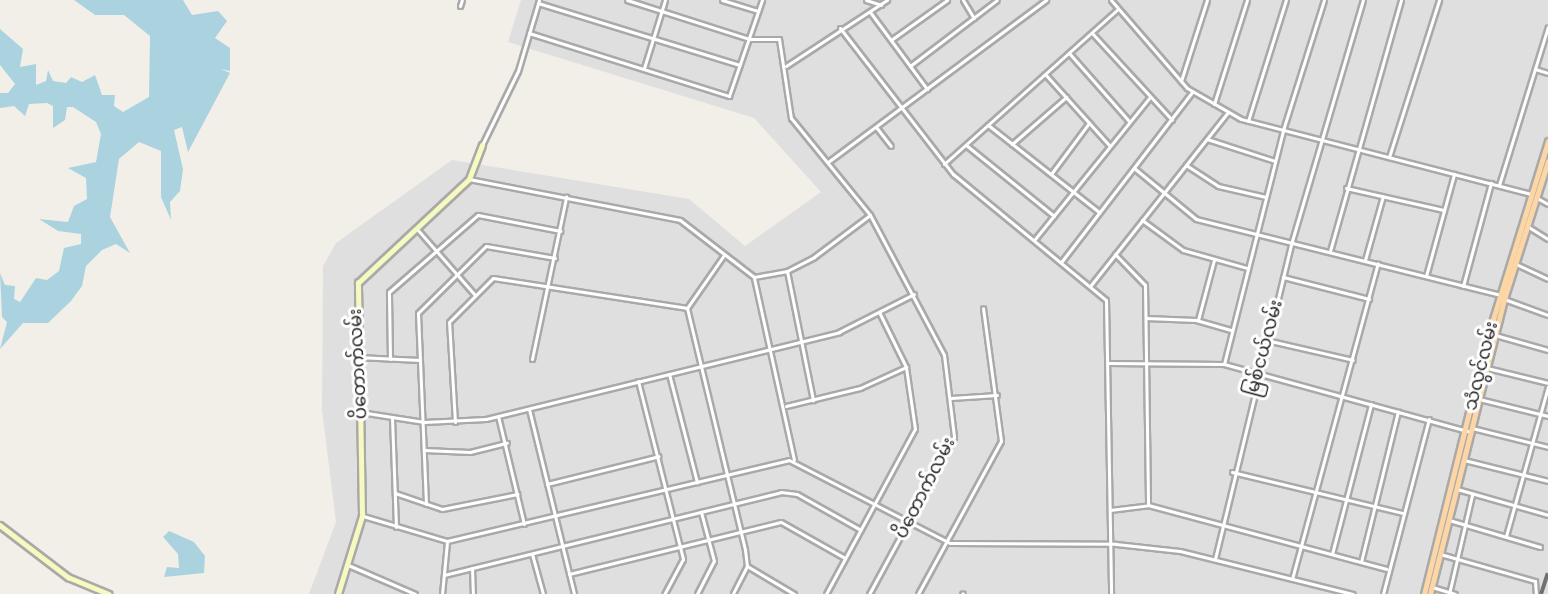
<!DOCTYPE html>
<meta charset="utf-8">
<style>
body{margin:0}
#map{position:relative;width:1548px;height:594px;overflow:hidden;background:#f2efe9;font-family:Signika,"Noto Sans Myanmar",sans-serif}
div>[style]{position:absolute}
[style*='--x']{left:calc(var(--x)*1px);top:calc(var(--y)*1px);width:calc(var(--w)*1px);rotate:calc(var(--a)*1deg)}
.residential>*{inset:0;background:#e0dfdf}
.water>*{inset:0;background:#aad3df}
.roads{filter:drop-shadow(2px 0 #a9a9a9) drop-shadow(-2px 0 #a9a9a9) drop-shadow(0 2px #a9a9a9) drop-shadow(0 -2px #a9a9a9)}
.street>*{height:3px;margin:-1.5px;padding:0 1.5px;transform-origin:1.5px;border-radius:1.5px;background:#fff}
.secondary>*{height:4.5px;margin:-2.25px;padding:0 2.25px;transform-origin:2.25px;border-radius:2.25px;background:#f7fabf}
.primary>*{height:5px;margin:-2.5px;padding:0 2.5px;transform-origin:2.5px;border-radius:2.5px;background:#fcd6a4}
.rail>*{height:4px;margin-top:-2px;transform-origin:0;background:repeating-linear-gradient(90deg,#fff 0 4.5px,#707070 0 9px);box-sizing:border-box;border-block:2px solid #707070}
span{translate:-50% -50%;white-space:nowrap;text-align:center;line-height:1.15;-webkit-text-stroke:6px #fff;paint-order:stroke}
.street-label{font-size:18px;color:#222}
</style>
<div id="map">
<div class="residential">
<i style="clip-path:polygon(521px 0,1548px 0,1548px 594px,309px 594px,336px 522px,322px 410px,323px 266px,336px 243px,452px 160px,689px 199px,745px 246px,821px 192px,754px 118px,508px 42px)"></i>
</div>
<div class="water">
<i style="clip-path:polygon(74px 0,183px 0,192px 15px,218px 11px,227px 21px,215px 38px,230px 48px,230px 71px,221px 69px,230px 73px,188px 152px,182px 127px,174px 130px,183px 169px,180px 191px,170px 202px,171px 220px,161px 197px,161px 151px,139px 142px,119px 159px,110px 217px,130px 253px,116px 244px,102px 250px,86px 266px,82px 286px,71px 301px,48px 323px,23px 323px,0 349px,7px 322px,2px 317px,0 273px,5px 285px,15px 286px,14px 299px,20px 302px,36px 278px,47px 280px,59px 271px,64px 248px,81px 244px,81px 234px,58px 231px,39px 219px,68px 222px,74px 206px,87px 199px,86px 178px,68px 168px,96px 162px,101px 134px,96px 122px,73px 107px,67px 107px,65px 120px,53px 128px,53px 106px,47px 103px,29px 104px,25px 116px,14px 106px,0 108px,0 93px,8px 93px,15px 84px,0 65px,0 29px,23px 49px,20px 67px,36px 64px,36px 85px,46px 81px,48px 70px,53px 81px,66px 83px,71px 77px,82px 82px,95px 75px,102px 95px,115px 95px,114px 106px,123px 112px,149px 97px,150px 36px,124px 15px,95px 15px)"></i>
<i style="clip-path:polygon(169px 531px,194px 542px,205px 556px,204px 573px,164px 577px,167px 567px,179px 568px,178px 554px,163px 537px)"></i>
</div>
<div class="roads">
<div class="street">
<i style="--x:627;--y:0;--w:128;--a:17.7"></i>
<i style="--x:749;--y:39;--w:30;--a:0"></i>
<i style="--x:779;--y:39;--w:80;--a:81.4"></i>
<i style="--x:791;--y:118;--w:125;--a:50.8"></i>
<i style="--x:870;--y:215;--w:158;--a:62.1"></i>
<i style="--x:944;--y:355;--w:83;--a:83"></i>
<i style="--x:954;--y:437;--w:179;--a:118.4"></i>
<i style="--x:722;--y:0;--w:38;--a:17"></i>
<i style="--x:866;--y:0;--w:16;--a:18"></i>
<i style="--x:963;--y:0;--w:21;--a:59"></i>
<i style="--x:1111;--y:0;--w:116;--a:49.2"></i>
<i style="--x:1187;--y:88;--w:62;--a:29.9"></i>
<i style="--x:1241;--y:119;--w:300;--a:14.5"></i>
<i style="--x:538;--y:3;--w:211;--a:17.1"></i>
<i style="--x:460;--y:6;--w:6;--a:-72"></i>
<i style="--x:870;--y:12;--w:96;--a:53.5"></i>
<i style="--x:840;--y:28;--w:185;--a:52.3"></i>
<i style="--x:953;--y:174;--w:198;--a:39.5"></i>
<i style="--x:1106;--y:300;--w:294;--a:89"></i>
<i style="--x:529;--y:33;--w:210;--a:17.5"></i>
<i style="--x:729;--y:96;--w:102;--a:-71"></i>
<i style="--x:1092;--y:33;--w:118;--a:47.4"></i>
<i style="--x:891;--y:40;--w:69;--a:-35.5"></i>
<i style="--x:1069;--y:53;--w:91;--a:48.6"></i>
<i style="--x:786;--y:66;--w:121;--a:-33.2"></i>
<i style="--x:910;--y:66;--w:109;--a:-37.2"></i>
<i style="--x:644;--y:68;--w:71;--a:-72.8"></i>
<i style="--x:1535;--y:69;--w:14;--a:17"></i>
<i style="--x:1045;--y:74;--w:96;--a:48"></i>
<i style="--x:1181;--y:81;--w:85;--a:-72.2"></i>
<i style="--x:1214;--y:104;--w:109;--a:-72.4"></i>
<i style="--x:1248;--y:121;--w:127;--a:-72.6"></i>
<i style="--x:988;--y:125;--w:141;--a:38.1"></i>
<i style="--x:876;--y:127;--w:24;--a:52"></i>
<i style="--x:1207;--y:139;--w:71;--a:17.9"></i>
<i style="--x:1012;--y:144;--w:72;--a:-41"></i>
<i style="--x:482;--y:145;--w:82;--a:-64.1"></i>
<i style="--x:518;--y:71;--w:74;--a:-73.5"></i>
<i style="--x:966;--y:145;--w:113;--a:38.9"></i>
<i style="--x:1389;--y:157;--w:165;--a:-72.3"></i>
<i style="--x:828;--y:162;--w:272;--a:-36.6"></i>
<i style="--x:944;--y:164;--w:233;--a:-41.7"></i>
<i style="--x:1186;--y:165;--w:38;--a:33"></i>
<i style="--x:1218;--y:186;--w:49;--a:12.9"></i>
<i style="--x:1134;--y:168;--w:80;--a:39.4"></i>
<i style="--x:1196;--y:219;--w:313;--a:14"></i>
<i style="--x:1051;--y:174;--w:64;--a:-53.3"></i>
<i style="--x:469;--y:179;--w:215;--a:11"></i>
<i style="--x:680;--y:220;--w:93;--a:37.6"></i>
<i style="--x:754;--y:277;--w:34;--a:-10"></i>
<i style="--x:787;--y:271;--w:30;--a:-27"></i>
<i style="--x:814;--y:257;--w:70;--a:-36.9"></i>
<i style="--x:1499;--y:185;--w:165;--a:-72.8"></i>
<i style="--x:1346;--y:188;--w:100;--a:12.7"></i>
<i style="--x:1537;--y:198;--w:13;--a:29"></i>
<i style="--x:1142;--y:220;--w:51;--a:36.2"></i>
<i style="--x:1183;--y:250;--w:66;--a:15.7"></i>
<i style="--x:1527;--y:226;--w:25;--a:32"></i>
<i style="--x:417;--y:229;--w:88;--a:48.7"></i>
<i style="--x:1035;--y:239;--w:181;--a:-51"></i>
<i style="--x:1330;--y:251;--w:261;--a:-74.2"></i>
<i style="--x:1115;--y:254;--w:43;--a:45.9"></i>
<i style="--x:1145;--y:285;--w:220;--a:89.2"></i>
<i style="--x:724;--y:255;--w:65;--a:124.9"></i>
<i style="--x:687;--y:308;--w:249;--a:76.5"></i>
<i style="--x:745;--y:550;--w:16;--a:83"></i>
<i style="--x:747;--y:566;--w:31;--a:117"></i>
<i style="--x:1365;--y:260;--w:66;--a:-74.3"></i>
<i style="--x:1062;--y:261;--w:213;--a:-52.4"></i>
<i style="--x:1516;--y:264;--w:35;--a:25"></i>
<i style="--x:787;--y:271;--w:132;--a:78.6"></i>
<i style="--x:1426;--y:276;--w:106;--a:-74.6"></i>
<i style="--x:1283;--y:277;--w:89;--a:14.3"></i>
<i style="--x:754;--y:278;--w:186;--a:77.6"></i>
<i style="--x:1091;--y:285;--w:221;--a:-51.6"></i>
<i style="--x:1463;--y:286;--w:107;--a:-74.8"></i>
<i style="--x:1504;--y:299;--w:47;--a:20"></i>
<i style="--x:1146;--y:318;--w:50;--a:2.3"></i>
<i style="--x:1196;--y:320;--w:37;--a:16"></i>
<i style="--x:1198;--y:320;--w:62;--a:-75.1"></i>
<i style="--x:1495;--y:335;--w:55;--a:15.8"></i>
<i style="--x:1266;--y:340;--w:89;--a:12.9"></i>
<i style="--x:357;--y:357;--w:63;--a:2.7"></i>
<i style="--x:390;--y:359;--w:67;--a:-90.9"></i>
<i style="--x:389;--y:292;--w:118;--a:-40.9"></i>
<i style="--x:478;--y:215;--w:84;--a:11"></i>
<i style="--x:532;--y:359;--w:166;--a:-78.1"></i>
<i style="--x:1108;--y:363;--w:116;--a:0.5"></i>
<i style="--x:1224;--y:364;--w:256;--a:15.4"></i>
<i style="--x:1224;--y:364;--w:241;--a:-75.8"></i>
<i style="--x:1283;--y:130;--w:136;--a:-72.5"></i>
<i style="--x:1487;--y:368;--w:63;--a:13.8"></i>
<i style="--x:669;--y:374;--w:112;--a:75.5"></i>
<i style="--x:638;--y:381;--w:184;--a:75.8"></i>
<i style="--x:683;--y:559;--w:40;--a:118"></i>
<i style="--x:951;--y:398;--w:46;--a:-3.7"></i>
<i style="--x:1479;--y:399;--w:71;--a:13.8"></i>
<i style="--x:786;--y:406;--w:76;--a:-13.7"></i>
<i style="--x:860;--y:388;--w:51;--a:-24.5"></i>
<i style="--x:529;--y:409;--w:190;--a:76.3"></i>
<i style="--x:360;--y:412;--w:65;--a:8.9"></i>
<i style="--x:424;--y:422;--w:62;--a:-2.8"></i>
<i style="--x:486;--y:419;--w:364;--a:-13.8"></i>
<i style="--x:839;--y:332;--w:84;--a:-26.9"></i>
<i style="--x:498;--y:416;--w:111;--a:76.5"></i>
<i style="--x:392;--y:418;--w:109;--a:87.9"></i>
<i style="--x:455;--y:422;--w:100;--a:-93.4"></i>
<i style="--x:449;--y:322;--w:62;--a:-45"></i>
<i style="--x:493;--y:278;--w:195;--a:8.8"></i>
<i style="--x:1472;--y:428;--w:78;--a:14"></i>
<i style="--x:424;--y:450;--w:46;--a:2.5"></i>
<i style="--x:470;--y:452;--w:38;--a:-14"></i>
<i style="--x:1464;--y:460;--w:87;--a:14"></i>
<i style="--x:1232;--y:472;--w:176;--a:13.5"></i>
<i style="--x:547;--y:484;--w:115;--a:-14"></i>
<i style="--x:1457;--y:489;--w:95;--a:15.9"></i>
<i style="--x:395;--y:493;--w:50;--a:18.8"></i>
<i style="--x:442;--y:509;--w:77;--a:-11.2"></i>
<i style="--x:426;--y:504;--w:191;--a:-92.4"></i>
<i style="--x:418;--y:313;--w:95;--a:-44.6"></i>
<i style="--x:486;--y:246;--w:70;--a:9.9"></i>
<i style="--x:1110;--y:510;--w:38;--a:-7"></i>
<i style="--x:1148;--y:505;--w:247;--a:15"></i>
<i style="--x:363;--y:516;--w:88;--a:16.6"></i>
<i style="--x:447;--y:541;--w:351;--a:-13.3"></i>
<i style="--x:789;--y:460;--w:181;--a:27.3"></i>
<i style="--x:950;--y:543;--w:166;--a:0.3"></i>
<i style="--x:1116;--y:544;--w:64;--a:6.2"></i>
<i style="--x:1180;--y:551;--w:178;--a:14"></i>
<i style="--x:1449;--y:520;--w:95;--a:16.5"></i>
<i style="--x:1506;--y:536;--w:155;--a:-74.3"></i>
<i style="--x:532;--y:554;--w:41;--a:74.6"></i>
<i style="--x:1332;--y:554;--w:155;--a:-75.4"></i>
<i style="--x:1440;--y:554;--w:99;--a:15.9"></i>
<i style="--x:1535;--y:581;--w:13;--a:86"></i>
<i style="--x:1215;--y:559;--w:327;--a:-76.4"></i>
<i style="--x:1292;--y:241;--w:251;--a:-73.6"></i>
<i style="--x:1361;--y:562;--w:155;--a:-76.2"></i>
<i style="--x:348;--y:565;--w:73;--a:23.4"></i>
<i style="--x:747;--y:566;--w:55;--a:30.8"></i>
<i style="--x:472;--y:568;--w:26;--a:88"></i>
<i style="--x:569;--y:574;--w:218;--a:-13.8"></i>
<i style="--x:781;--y:522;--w:73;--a:29.4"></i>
<i style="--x:444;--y:575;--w:347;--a:-13.8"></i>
<i style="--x:781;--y:492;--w:16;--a:7"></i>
<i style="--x:797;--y:494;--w:73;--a:29.4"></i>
<i style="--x:1292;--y:579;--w:327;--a:-74.8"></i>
<i style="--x:1432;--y:587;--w:24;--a:17"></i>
<i style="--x:442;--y:594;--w:52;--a:-84.5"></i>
<i style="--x:697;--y:594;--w:37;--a:-63"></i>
<i style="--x:714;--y:561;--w:51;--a:-104.9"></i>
<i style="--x:826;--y:594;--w:187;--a:-61.7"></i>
<i style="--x:915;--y:429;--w:63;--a:-98.3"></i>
<i style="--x:906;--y:367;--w:61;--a:-116.1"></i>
<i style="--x:918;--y:594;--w:174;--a:-61.5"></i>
<i style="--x:1001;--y:441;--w:134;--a:-97.7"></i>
<i style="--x:962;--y:594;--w:1;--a:-45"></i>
<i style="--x:1383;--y:594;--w:181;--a:-75.3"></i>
<i style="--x:1449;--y:594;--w:102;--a:-76.9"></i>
</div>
<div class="secondary">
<i style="--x:0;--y:525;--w:86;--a:37.4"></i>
<i style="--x:68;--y:577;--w:44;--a:22.5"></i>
<i style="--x:338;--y:594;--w:82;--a:-72.9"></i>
<i style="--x:362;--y:516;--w:233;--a:-91"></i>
<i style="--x:358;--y:283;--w:152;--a:-43.1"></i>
<i style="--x:469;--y:179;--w:36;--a:-69"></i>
</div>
<div class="primary">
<i style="--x:1424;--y:594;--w:270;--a:-76.1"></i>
<i style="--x:1489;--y:332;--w:200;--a:-72.8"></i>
<i style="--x:1430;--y:594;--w:304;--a:-75.9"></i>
<i style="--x:1504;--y:299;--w:145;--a:-72.3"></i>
</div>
</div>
<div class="rail">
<i style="--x:1541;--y:594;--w:22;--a:-72"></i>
</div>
<div class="street-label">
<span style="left:1264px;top:348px;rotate:-75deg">မြစ်ငယ်လမ်း</span>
<span style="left:358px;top:364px;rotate:-93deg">ပိတောက်လမ်း</span>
<span style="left:1481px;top:366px;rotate:-76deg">သံလွင်လမ်း</span>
<span style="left:925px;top:488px;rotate:-63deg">ပိတောက်လမ်း</span>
</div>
</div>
